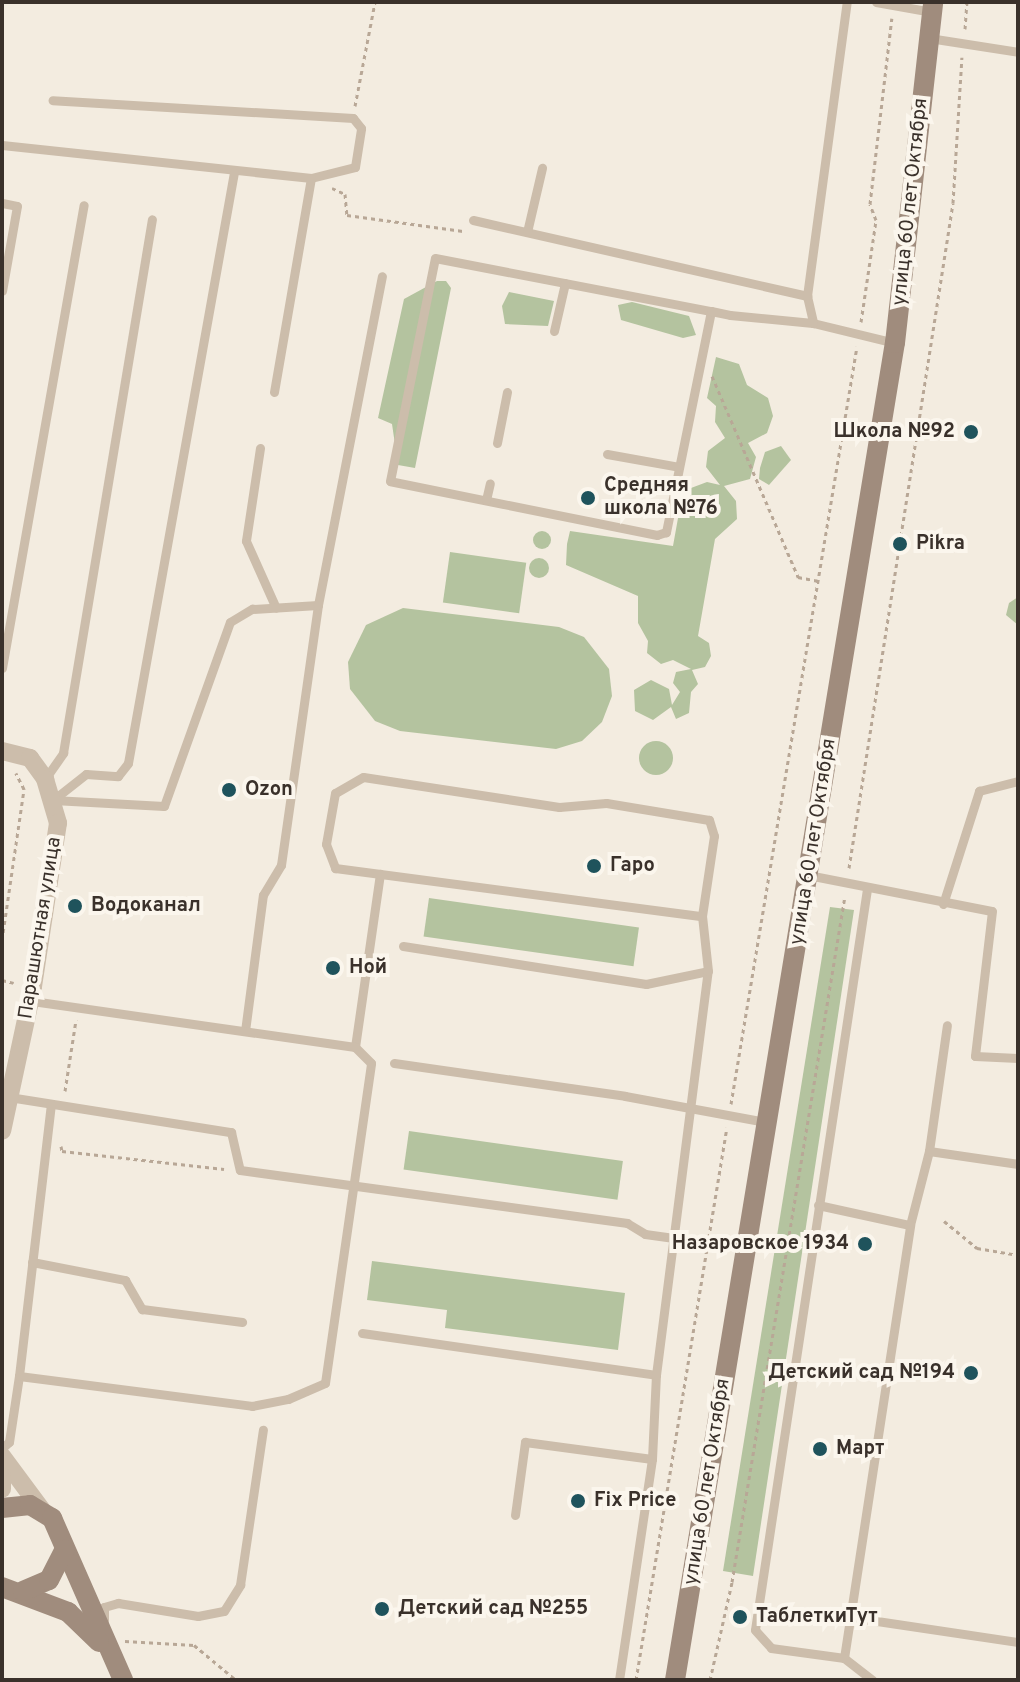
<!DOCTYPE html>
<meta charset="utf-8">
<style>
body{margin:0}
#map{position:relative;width:1020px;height:1682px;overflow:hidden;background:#f3ece0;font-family:Overpass,sans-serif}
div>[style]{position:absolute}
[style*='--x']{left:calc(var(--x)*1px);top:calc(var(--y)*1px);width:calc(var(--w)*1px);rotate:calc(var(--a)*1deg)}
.green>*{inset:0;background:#b4c39f;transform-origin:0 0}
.round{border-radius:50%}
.path>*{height:3px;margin-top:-1.5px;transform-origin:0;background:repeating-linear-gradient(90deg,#b8a796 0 4px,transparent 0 8px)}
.lane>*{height:9px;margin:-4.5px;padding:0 4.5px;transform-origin:4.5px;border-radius:4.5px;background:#ccbdab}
.street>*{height:18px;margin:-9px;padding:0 9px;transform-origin:9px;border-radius:9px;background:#ccbdab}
.secondary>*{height:20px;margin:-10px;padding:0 10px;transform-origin:10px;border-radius:10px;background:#a08c7d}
.dots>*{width:22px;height:22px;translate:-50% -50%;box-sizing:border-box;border:4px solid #fbf6ed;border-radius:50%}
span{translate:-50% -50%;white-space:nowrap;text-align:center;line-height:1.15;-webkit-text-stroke:8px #fbf6ed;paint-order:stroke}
.street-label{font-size:20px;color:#3a312b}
.poi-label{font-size:20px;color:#3a312b;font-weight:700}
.right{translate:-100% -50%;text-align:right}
.left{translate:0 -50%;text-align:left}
.frame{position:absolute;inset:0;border:4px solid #3a312b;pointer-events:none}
</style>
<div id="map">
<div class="green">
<i style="clip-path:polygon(437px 281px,446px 281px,451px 288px,415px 468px,398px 465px,392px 424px,378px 418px,404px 299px)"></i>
<i style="clip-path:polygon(509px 292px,554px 301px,548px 326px,505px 324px,502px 306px)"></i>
<i style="clip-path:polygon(632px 302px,689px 316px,696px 335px,683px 338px,621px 320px,618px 305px)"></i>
<i style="clip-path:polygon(716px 357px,739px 364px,747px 385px,768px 398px,773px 416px,767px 433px,748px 443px,756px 457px,750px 479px,724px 486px,736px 501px,737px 519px,715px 539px,698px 636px,709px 643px,711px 656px,705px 667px,692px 670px,698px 684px,691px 692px,689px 713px,676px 719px,671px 707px,653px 720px,635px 711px,634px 690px,651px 680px,669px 689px,672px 705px,680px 692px,673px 683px,676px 672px,691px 669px,673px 660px,661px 664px,647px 653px,648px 641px,638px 623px,638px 596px,566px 565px,567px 544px,570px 531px,673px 546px,680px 507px,691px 488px,707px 482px,720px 485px,706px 467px,708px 451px,725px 438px,715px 422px,716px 406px,707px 398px)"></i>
<i style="clip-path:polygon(781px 446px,791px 460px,769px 485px,759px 479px,760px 468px,765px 452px)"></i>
<i class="round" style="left:533px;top:531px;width:18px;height:18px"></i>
<i style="left:450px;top:552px;width:77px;height:51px;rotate:8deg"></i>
<i class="round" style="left:529px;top:558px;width:20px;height:20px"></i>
<i style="clip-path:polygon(1018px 597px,1018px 625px,1006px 615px,1009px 603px)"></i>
<i style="clip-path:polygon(403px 608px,559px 627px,584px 637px,609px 669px,612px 696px,602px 722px,582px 741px,556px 749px,400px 731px,375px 721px,350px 689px,348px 662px,366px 625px)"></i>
<i class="round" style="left:639px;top:741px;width:34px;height:34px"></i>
<i style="left:429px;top:898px;width:212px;height:39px;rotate:8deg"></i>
<i style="clip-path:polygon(830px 907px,854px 910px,753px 1576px,723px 1571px)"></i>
<i style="left:409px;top:1131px;width:216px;height:39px;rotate:8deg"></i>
<i style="clip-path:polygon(372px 1261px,625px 1293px,618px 1350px,445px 1328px,447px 1310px,367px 1300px)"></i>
</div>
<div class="path">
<i style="--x:965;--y:29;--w:27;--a:-86"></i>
<i style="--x:355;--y:106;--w:106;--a:-79.1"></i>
<i style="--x:332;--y:188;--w:14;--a:25"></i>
<i style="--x:345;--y:194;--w:21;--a:85"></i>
<i style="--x:347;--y:215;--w:117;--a:7.9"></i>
<i style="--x:861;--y:322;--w:103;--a:-81.6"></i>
<i style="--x:876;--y:220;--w:17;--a:-111"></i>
<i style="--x:870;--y:204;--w:187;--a:-83.3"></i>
<i style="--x:712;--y:376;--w:219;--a:66.8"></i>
<i style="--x:798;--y:577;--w:21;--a:11"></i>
<i style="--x:849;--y:868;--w:673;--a:-81.11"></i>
<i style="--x:953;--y:203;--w:146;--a:-86.5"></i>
<i style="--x:2;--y:940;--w:153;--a:-81.7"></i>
<i style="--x:24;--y:789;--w:18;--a:-117"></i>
<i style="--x:2;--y:980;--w:12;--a:14"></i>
<i style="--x:65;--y:1091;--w:72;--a:-81.2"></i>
<i style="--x:731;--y:1104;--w:768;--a:-80.56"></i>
<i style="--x:61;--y:1146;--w:5;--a:79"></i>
<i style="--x:62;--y:1151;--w:163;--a:6.3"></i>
<i style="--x:944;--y:1221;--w:43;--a:39.3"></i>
<i style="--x:977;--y:1248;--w:42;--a:9.7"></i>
<i style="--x:125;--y:1641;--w:69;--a:3.3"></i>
<i style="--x:194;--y:1645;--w:55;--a:39.8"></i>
<i style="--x:636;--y:1680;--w:560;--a:-80.66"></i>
<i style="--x:710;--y:1680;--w:100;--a:-77.3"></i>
<i style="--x:732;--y:1582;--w:695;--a:-80.65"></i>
</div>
<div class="lane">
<i style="--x:876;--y:2;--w:57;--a:10.1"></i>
<i style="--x:929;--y:38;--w:90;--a:8.9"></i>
<i style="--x:2;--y:145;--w:311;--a:6.1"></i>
<i style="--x:311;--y:178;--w:45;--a:-14"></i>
<i style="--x:355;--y:167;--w:39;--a:-81"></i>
<i style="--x:361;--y:128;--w:13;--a:-129"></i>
<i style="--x:353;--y:118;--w:301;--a:-176.6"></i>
<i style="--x:2;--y:203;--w:15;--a:11"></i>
<i style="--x:17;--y:206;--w:86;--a:100"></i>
<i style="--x:473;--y:220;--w:343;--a:12.8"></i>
<i style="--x:807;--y:296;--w:28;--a:77"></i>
<i style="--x:813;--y:323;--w:84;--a:13.7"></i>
<i style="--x:527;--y:232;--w:66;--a:-76.8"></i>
<i style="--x:807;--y:296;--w:297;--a:-82.3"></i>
<i style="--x:711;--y:311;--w:226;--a:101.5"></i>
<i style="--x:666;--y:532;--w:9;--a:162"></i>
<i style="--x:657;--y:535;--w:272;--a:-168.6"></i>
<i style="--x:390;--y:481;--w:227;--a:-78.6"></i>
<i style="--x:435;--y:258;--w:281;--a:10.9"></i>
<i style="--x:711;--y:311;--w:19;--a:12"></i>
<i style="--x:730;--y:315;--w:83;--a:5.5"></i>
<i style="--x:554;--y:331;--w:49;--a:-77.1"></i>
<i style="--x:274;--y:392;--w:217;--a:-80.2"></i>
<i style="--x:497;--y:443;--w:52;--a:-78.9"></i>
<i style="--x:260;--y:448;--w:94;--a:98.6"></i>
<i style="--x:246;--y:541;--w:73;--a:65.9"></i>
<i style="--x:607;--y:454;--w:73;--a:10.2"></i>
<i style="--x:486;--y:500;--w:17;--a:-77"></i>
<i style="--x:2;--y:668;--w:470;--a:-80"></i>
<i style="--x:45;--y:779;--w:32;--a:-55"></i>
<i style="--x:63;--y:753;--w:541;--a:-80.54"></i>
<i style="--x:53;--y:800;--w:42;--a:-38.2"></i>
<i style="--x:86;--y:774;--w:32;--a:4"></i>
<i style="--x:118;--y:776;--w:16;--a:-52"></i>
<i style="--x:128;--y:763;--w:600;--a:-79.83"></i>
<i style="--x:53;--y:800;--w:111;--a:3.1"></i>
<i style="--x:164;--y:806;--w:195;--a:-70.3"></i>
<i style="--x:230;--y:622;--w:26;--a:-31"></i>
<i style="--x:252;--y:609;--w:66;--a:-3.5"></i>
<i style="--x:808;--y:875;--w:187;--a:11.1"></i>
<i style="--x:992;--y:911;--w:146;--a:96.7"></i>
<i style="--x:975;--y:1056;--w:43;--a:2.7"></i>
<i style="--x:867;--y:889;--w:749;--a:98.6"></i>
<i style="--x:755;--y:1630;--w:24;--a:48"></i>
<i style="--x:771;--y:1648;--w:74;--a:7.8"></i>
<i style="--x:844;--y:1658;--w:438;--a:-81.3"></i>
<i style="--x:910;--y:1225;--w:76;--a:-75.6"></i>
<i style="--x:929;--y:1151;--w:127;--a:-81.9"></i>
<i style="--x:943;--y:904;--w:119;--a:-72.3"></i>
<i style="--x:979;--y:791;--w:40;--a:-14.4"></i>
<i style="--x:403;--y:946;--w:246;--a:8.9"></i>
<i style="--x:646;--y:984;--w:63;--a:-11.8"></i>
<i style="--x:245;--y:1031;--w:137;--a:-82.5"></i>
<i style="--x:263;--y:895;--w:35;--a:-59"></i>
<i style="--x:281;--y:865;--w:263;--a:-81.9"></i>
<i style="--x:318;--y:605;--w:335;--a:-79"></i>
<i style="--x:355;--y:1047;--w:175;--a:-81.8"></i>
<i style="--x:394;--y:1063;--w:233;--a:8.1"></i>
<i style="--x:625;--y:1096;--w:142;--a:10.5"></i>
<i style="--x:9;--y:1097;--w:225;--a:9"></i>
<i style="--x:231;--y:1132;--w:39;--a:77"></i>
<i style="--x:240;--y:1170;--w:391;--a:7.8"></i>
<i style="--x:627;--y:1223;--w:21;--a:31"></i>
<i style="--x:645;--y:1234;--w:29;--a:8"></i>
<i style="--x:929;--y:1151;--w:90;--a:8.3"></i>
<i style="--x:818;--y:1205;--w:94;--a:12.3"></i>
<i style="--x:32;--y:1262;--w:95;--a:11"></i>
<i style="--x:125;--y:1280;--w:34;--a:60"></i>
<i style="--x:142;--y:1309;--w:101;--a:7.4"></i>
<i style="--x:362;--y:1333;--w:297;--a:8.1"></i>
<i style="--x:19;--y:1376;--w:235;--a:7.3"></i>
<i style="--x:252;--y:1406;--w:37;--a:-11"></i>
<i style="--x:288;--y:1399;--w:40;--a:-23.4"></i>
<i style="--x:325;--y:1383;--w:323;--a:-81.8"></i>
<i style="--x:371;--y:1063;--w:23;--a:-135"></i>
<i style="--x:355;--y:1047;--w:328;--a:-171.9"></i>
<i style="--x:2;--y:1448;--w:9;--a:-41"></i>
<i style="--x:9;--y:1442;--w:67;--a:-81.4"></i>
<i style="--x:19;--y:1376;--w:273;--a:-83.3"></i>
<i style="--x:515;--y:1515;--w:74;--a:-82.2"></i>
<i style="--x:525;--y:1442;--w:128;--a:7.6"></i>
<i style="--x:850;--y:1617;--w:170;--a:8.5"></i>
<i style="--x:104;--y:1620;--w:13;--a:-90"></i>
<i style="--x:104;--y:1607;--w:15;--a:-16"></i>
<i style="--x:118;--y:1603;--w:81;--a:9.2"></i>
<i style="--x:198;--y:1616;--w:26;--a:-11"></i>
<i style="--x:224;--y:1611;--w:31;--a:-58"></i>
<i style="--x:240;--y:1585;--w:157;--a:-81.6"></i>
<i style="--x:844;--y:1658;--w:36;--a:38"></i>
<i style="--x:619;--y:1680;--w:223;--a:-81.5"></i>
<i style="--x:652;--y:1459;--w:84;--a:-87.3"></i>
<i style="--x:656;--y:1375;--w:407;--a:-82.7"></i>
<i style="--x:708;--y:971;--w:55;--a:-96.2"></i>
<i style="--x:702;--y:916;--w:81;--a:-81.5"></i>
<i style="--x:714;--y:836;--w:17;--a:-107"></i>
<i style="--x:709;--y:820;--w:104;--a:-170.6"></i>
<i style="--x:606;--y:803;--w:47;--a:175.1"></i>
<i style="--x:559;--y:807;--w:198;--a:-171.3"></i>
<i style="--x:363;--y:777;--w:32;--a:150"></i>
<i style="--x:335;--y:793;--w:52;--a:100"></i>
<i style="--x:326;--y:844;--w:26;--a:69"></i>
<i style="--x:335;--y:868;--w:370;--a:7.5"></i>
</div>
<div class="street">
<i style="--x:2;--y:751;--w:29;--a:14"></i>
<i style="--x:30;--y:758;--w:26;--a:54"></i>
<i style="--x:45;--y:779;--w:46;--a:73.5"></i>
<i style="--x:58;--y:823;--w:166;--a:98.7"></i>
<i style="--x:33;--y:987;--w:147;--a:102.1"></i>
<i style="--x:2;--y:1456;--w:67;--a:53.5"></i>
<i style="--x:2;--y:1476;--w:13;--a:90"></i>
</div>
<div class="secondary">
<i style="--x:2;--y:1508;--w:28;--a:-6"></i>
<i style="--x:30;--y:1505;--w:26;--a:31"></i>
<i style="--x:52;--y:1518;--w:177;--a:66.3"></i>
<i style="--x:2;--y:1587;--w:71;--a:20.7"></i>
<i style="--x:68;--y:1612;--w:43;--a:44.1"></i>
<i style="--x:23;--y:1591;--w:28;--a:-23"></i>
<i style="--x:49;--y:1580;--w:34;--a:-63"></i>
<i style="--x:675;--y:1680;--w:1355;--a:-80.66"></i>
<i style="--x:895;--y:343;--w:343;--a:-83.6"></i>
</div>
<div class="dots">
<i style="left:971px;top:432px;background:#1f535c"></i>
<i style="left:588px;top:498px;background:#1f535c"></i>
<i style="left:900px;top:544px;background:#1f535c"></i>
<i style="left:229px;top:790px;background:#1f535c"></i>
<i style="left:594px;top:866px;background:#1f535c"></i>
<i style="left:75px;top:906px;background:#1f535c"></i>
<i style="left:333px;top:968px;background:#1f535c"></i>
<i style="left:865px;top:1244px;background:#1f535c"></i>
<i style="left:971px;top:1373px;background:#1f535c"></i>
<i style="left:820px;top:1449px;background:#1f535c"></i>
<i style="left:578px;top:1501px;background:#1f535c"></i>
<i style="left:382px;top:1609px;background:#1f535c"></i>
<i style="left:740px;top:1617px;background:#1f535c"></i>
</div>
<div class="street-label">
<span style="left:911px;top:202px;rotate:-84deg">улица 60 лет Октября</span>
<span style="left:814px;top:842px;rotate:-81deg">улица 60 лет Октября</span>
<span style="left:41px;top:928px;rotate:-81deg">Парашютная улица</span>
<span style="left:708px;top:1482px;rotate:-81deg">улица 60 лет Октября</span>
</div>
<div class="poi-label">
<span class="right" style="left:955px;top:432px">Школа №92</span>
<span class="left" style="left:604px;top:498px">Средняя<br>школа №76</span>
<span class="left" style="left:916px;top:544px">Pikra</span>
<span class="left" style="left:245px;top:790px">Ozon</span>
<span class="left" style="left:610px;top:866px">Гаро</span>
<span class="left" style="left:91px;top:906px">Водоканал</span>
<span class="left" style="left:349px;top:968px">Ной</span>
<span class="right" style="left:849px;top:1244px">Назаровское 1934</span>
<span class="right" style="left:955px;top:1373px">Детский сад №194</span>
<span class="left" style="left:836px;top:1449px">Март</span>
<span class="left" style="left:594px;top:1501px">Fix Price</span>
<span class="left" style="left:398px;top:1609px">Детский сад №255</span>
<span class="left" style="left:756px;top:1617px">ТаблеткиТут</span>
</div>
<div class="frame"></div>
</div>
